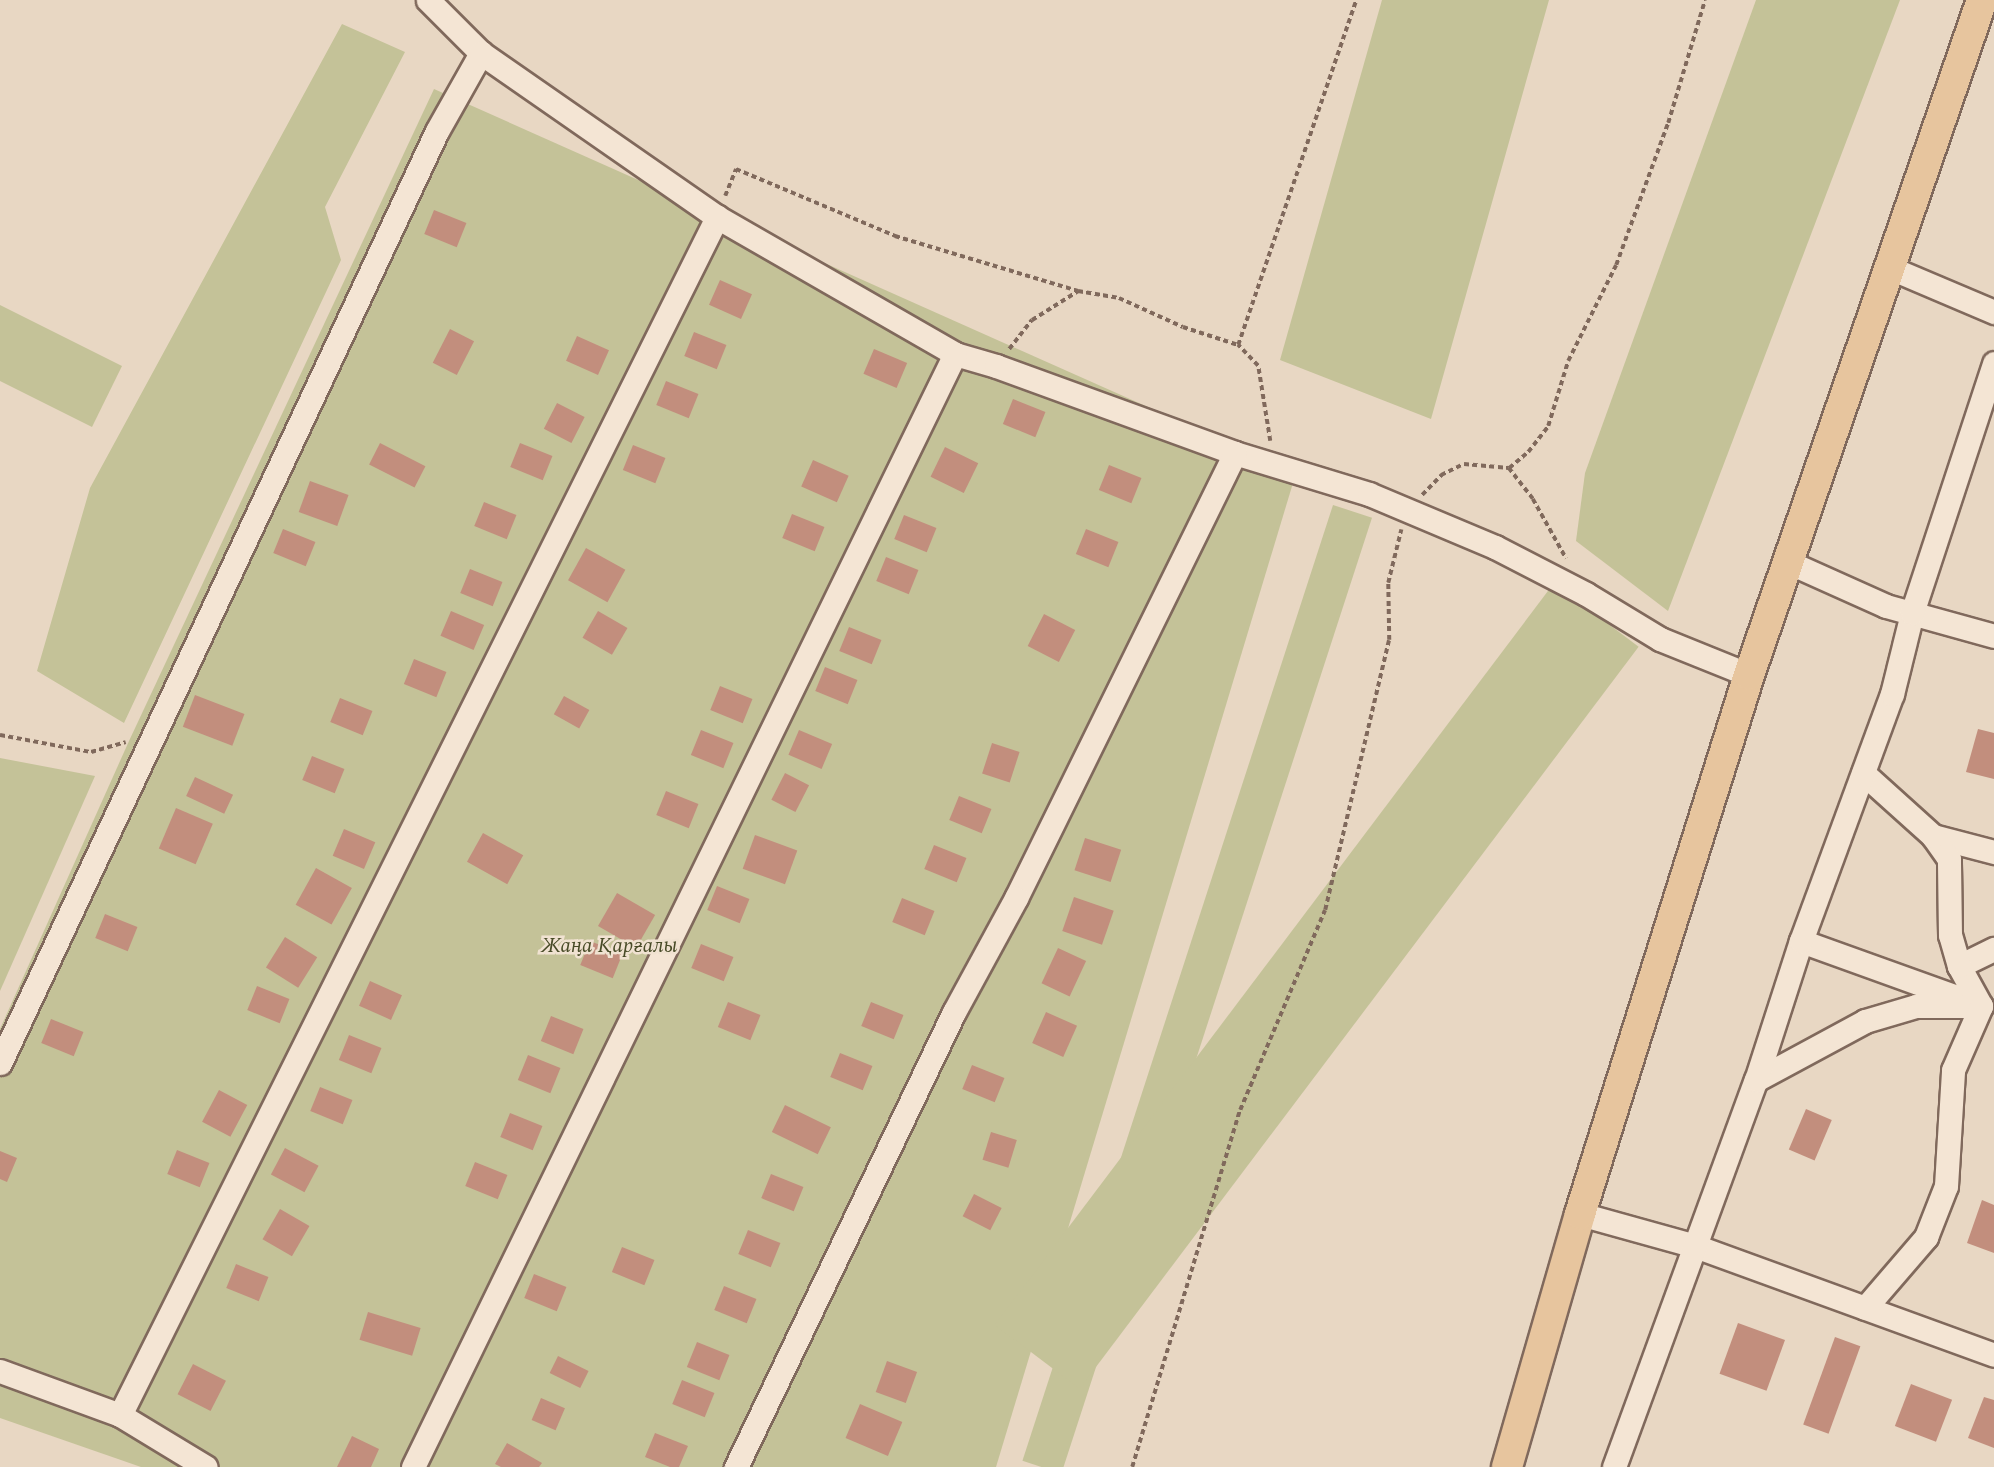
<!DOCTYPE html>
<meta charset="utf-8">
<style>
body{margin:0}
#map{position:relative;width:1994px;height:1467px;overflow:hidden;background:#e8d7c3;font-family:Spectral,serif}
div>[style]{position:absolute}
[style*='--x']{left:calc(var(--x)*1px);top:calc(var(--y)*1px);width:calc(var(--w)*1px);rotate:calc(var(--a)*1deg)}
.green>*{inset:0;background:#c4c298;transform-origin:0 0}
.building>*{inset:0;background:#c28e7d;transform-origin:0 0}
.path>*{height:3.5px;margin-top:-1.75px;transform-origin:0;background:repeating-linear-gradient(90deg,#80695c 0 5px,transparent 0 8.5px)}
.roads{filter:drop-shadow(2px 0 #80695c) drop-shadow(-2px 0 #80695c) drop-shadow(0 2px #80695c) drop-shadow(0 -2px #80695c)}
.minor>*{height:23px;margin:-11.5px;padding:0 11.5px;transform-origin:11.5px;border-radius:11.5px;background:#f4e5d4}
.major>*{height:30px;margin:-15px;padding:0 15px;transform-origin:15px;border-radius:15px;background:#e7c59e}
span{translate:-50% -50%;white-space:nowrap;text-align:center;line-height:1.15;-webkit-text-stroke:5px #f0e2d1;paint-order:stroke}
.park-label{font-size:21px;color:#484b27;font-style:italic}
</style>
<div id="map">
<div class="green">
<i style="clip-path:polygon(1382px 0,1549px 0,1431px 419px,1280px 360px)"></i>
<i style="clip-path:polygon(1756px 0,1900px 0,1668px 611px,1576px 541px,1585px 473px)"></i>
<i style="clip-path:polygon(342px 24px,405px 52px,325px 207px,341px 260px,124px 723px,37px 671px,90px 488px)"></i>
<i style="clip-path:polygon(434px 89px,1296px 473px,996px 1467px,141px 1467px,0 1418px,0 1029px,129px 741px)"></i>
<i style="clip-path:polygon(0 305px,122px 366px,92px 427px,0 381px)"></i>
<i style="left:1333px;top:505px;width:41px;height:1005px;rotate:18deg"></i>
<i style="left:1554px;top:583px;width:106px;height:929px;rotate:37deg"></i>
<i style="clip-path:polygon(0 758px,95px 776px,0 991px)"></i>
</div>
<div class="building">
<i style="left:434px;top:210px;width:35px;height:26px;rotate:22deg"></i>
<i style="left:720px;top:280px;width:35px;height:27px;rotate:24deg"></i>
<i style="left:450px;top:329px;width:27px;height:38px;rotate:27deg"></i>
<i style="left:694px;top:332px;width:35px;height:26px;rotate:22deg"></i>
<i style="left:577px;top:336px;width:35px;height:27px;rotate:24deg"></i>
<i style="left:874px;top:349px;width:36px;height:27px;rotate:23deg"></i>
<i style="left:666px;top:381px;width:35px;height:26px;rotate:22deg"></i>
<i style="left:1013px;top:399px;width:35px;height:27px;rotate:22deg"></i>
<i style="left:557px;top:403px;width:31px;height:29px;rotate:27deg"></i>
<i style="left:380px;top:443px;width:51px;height:24px;rotate:27deg"></i>
<i style="left:520px;top:443px;width:35px;height:26px;rotate:22deg"></i>
<i style="left:633px;top:445px;width:35px;height:27px;rotate:22deg"></i>
<i style="left:945px;top:447px;width:37px;height:33px;rotate:26deg"></i>
<i style="left:813px;top:460px;width:39px;height:29px;rotate:24deg"></i>
<i style="left:1109px;top:465px;width:35px;height:27px;rotate:22deg"></i>
<i style="left:310px;top:481px;width:41px;height:33px;rotate:20deg"></i>
<i style="left:484px;top:502px;width:35px;height:26px;rotate:22deg"></i>
<i style="left:792px;top:514px;width:35px;height:26px;rotate:22deg"></i>
<i style="left:904px;top:515px;width:35px;height:26px;rotate:22deg"></i>
<i style="left:283px;top:529px;width:35px;height:26px;rotate:22deg"></i>
<i style="left:1086px;top:529px;width:35px;height:27px;rotate:22deg"></i>
<i style="left:586px;top:548px;width:45px;height:37px;rotate:29deg"></i>
<i style="left:886px;top:557px;width:35px;height:26px;rotate:22deg"></i>
<i style="left:470px;top:569px;width:35px;height:26px;rotate:22deg"></i>
<i style="left:451px;top:611px;width:36px;height:27px;rotate:23deg"></i>
<i style="left:598px;top:611px;width:34px;height:31px;rotate:30deg"></i>
<i style="left:1044px;top:614px;width:35px;height:36px;rotate:27deg"></i>
<i style="left:849px;top:627px;width:35px;height:26px;rotate:22deg"></i>
<i style="left:414px;top:659px;width:35px;height:27px;rotate:22deg"></i>
<i style="left:825px;top:667px;width:35px;height:26px;rotate:22deg"></i>
<i style="left:720px;top:686px;width:35px;height:26px;rotate:22deg"></i>
<i style="left:195px;top:695px;width:53px;height:34px;rotate:21deg"></i>
<i style="left:564px;top:696px;width:29px;height:21px;rotate:29deg"></i>
<i style="left:340px;top:698px;width:35px;height:26px;rotate:22deg"></i>
<i style="clip-path:polygon(1978px 729px,1994px 733px,1994px 779px,1966px 772px)"></i>
<i style="left:701px;top:730px;width:35px;height:27px;rotate:22deg"></i>
<i style="left:799px;top:730px;width:36px;height:27px;rotate:23deg"></i>
<i style="left:992px;top:743px;width:29px;height:32px;rotate:18deg"></i>
<i style="left:312px;top:756px;width:35px;height:26px;rotate:22deg"></i>
<i style="left:785px;top:773px;width:27px;height:30px;rotate:27deg"></i>
<i style="left:195px;top:777px;width:42px;height:21px;rotate:25deg"></i>
<i style="left:666px;top:791px;width:35px;height:26px;rotate:22deg"></i>
<i style="left:959px;top:796px;width:35px;height:26px;rotate:22deg"></i>
<i style="left:176px;top:808px;width:40px;height:44px;rotate:23deg"></i>
<i style="left:344px;top:829px;width:34px;height:29px;rotate:23deg"></i>
<i style="left:483px;top:833px;width:46px;height:33px;rotate:29deg"></i>
<i style="left:755px;top:835px;width:45px;height:36px;rotate:20deg"></i>
<i style="left:1085px;top:838px;width:38px;height:34px;rotate:18deg"></i>
<i style="left:934px;top:845px;width:35px;height:26px;rotate:22deg"></i>
<i style="left:316px;top:868px;width:41px;height:42px;rotate:29deg"></i>
<i style="left:717px;top:886px;width:35px;height:26px;rotate:22deg"></i>
<i style="left:617px;top:893px;width:44px;height:38px;rotate:30deg"></i>
<i style="left:1074px;top:897px;width:42px;height:36px;rotate:19deg"></i>
<i style="left:902px;top:898px;width:35px;height:26px;rotate:22deg"></i>
<i style="left:105px;top:914px;width:35px;height:26px;rotate:22deg"></i>
<i style="left:285px;top:937px;width:38px;height:36px;rotate:32deg"></i>
<i style="left:590px;top:941px;width:35px;height:26px;rotate:22deg"></i>
<i style="left:701px;top:944px;width:35px;height:26px;rotate:22deg"></i>
<i style="left:1058px;top:948px;width:31px;height:39px;rotate:25deg"></i>
<i style="left:370px;top:981px;width:35px;height:27px;rotate:24deg"></i>
<i style="left:257px;top:986px;width:35px;height:26px;rotate:22deg"></i>
<i style="left:728px;top:1002px;width:35px;height:27px;rotate:22deg"></i>
<i style="left:871px;top:1002px;width:35px;height:26px;rotate:22deg"></i>
<i style="left:1046px;top:1012px;width:34px;height:34px;rotate:24deg"></i>
<i style="left:551px;top:1016px;width:35px;height:27px;rotate:22deg"></i>
<i style="left:51px;top:1019px;width:35px;height:26px;rotate:22deg"></i>
<i style="left:349px;top:1035px;width:35px;height:27px;rotate:22deg"></i>
<i style="left:840px;top:1053px;width:35px;height:26px;rotate:22deg"></i>
<i style="left:528px;top:1055px;width:35px;height:27px;rotate:22deg"></i>
<i style="left:972px;top:1065px;width:35px;height:26px;rotate:22deg"></i>
<i style="left:320px;top:1087px;width:35px;height:26px;rotate:22deg"></i>
<i style="left:219px;top:1090px;width:32px;height:36px;rotate:28deg"></i>
<i style="left:785px;top:1105px;width:51px;height:30px;rotate:26deg"></i>
<i style="left:1806px;top:1109px;width:28px;height:44px;rotate:23deg"></i>
<i style="left:510px;top:1113px;width:35px;height:26px;rotate:22deg"></i>
<i style="left:991px;top:1132px;width:27px;height:29px;rotate:17deg"></i>
<i style="left:285px;top:1148px;width:38px;height:30px;rotate:28deg"></i>
<i style="left:177px;top:1150px;width:35px;height:26px;rotate:22deg"></i>
<i style="clip-path:polygon(0 1151px,17px 1158px,7px 1182px,0 1179px)"></i>
<i style="left:475px;top:1162px;width:35px;height:26px;rotate:22deg"></i>
<i style="left:771px;top:1174px;width:35px;height:26px;rotate:22deg"></i>
<i style="left:974px;top:1194px;width:31px;height:25px;rotate:27deg"></i>
<i style="clip-path:polygon(1982px 1200px,1994px 1205px,1994px 1253px,1967px 1243px)"></i>
<i style="left:280px;top:1209px;width:34px;height:35px;rotate:30deg"></i>
<i style="left:748px;top:1230px;width:35px;height:26px;rotate:22deg"></i>
<i style="left:622px;top:1247px;width:35px;height:27px;rotate:22deg"></i>
<i style="left:236px;top:1264px;width:35px;height:26px;rotate:22deg"></i>
<i style="left:534px;top:1274px;width:35px;height:26px;rotate:22deg"></i>
<i style="left:724px;top:1286px;width:35px;height:26px;rotate:22deg"></i>
<i style="left:368px;top:1312px;width:55px;height:29px;rotate:17deg"></i>
<i style="left:1738px;top:1323px;width:50px;height:54px;rotate:20deg"></i>
<i style="left:1835px;top:1337px;width:27px;height:93px;rotate:20deg"></i>
<i style="left:697px;top:1342px;width:35px;height:27px;rotate:22deg"></i>
<i style="left:558px;top:1356px;width:34px;height:19px;rotate:26deg"></i>
<i style="left:887px;top:1361px;width:32px;height:33px;rotate:20deg"></i>
<i style="left:193px;top:1364px;width:37px;height:34px;rotate:27deg"></i>
<i style="left:682px;top:1380px;width:35px;height:26px;rotate:22deg"></i>
<i style="left:1911px;top:1384px;width:44px;height:45px;rotate:21deg"></i>
<i style="clip-path:polygon(1984px 1397px,1994px 1400px,1994px 1448px,1968px 1438px)"></i>
<i style="left:541px;top:1398px;width:26px;height:24px;rotate:23deg"></i>
<i style="left:860px;top:1404px;width:46px;height:37px;rotate:23deg"></i>
<i style="clip-path:polygon(655px 1433px,688px 1446px,679px 1467px,670px 1467px,645px 1457px)"></i>
<i style="clip-path:polygon(352px 1436px,379px 1449px,371px 1467px,337px 1467px)"></i>
<i style="clip-path:polygon(507px 1443px,542px 1463px,539px 1467px,501px 1467px,495px 1464px)"></i>
</div>
<div class="path">
<i style="--x:725;--y:196;--w:29;--a:-68"></i>
<i style="--x:736;--y:169;--w:173;--a:22.8"></i>
<i style="--x:895;--y:236;--w:191;--a:16.7"></i>
<i style="--x:1009;--y:349;--w:37;--a:-52"></i>
<i style="--x:1032;--y:320;--w:54;--a:-32.2"></i>
<i style="--x:1078;--y:291;--w:42;--a:9.7"></i>
<i style="--x:1119;--y:298;--w:70;--a:24.4"></i>
<i style="--x:1183;--y:327;--w:58;--a:18.1"></i>
<i style="--x:1270;--y:441;--w:76;--a:-99.1"></i>
<i style="--x:1258;--y:366;--w:29;--a:-134"></i>
<i style="--x:1238;--y:345;--w:365;--a:-71.1"></i>
<i style="--x:1509;--y:468;--w:39;--a:52"></i>
<i style="--x:1533;--y:499;--w:68;--a:60.8"></i>
<i style="--x:1422;--y:495;--w:28;--a:-46"></i>
<i style="--x:1441;--y:475;--w:25;--a:-26"></i>
<i style="--x:1464;--y:464;--w:45;--a:5.1"></i>
<i style="--x:1509;--y:468;--w:25;--a:-40"></i>
<i style="--x:1528;--y:452;--w:33;--a:-52"></i>
<i style="--x:1548;--y:426;--w:68;--a:-72.9"></i>
<i style="--x:1568;--y:361;--w:107;--a:-63.4"></i>
<i style="--x:1616;--y:265;--w:151;--a:-69.9"></i>
<i style="--x:1668;--y:123;--w:128;--a:-73.3"></i>
<i style="--x:0;--y:735;--w:93;--a:10.6"></i>
<i style="--x:91;--y:752;--w:36;--a:-16"></i>
<i style="--x:1132;--y:1467;--w:373;--a:-73.2"></i>
<i style="--x:1240;--y:1110;--w:217;--a:-67"></i>
<i style="--x:1325;--y:910;--w:277;--a:-76.7"></i>
<i style="--x:1389;--y:640;--w:57;--a:-91"></i>
<i style="--x:1388;--y:583;--w:55;--a:-76.2"></i>
</div>
<div class="roads">
<div class="minor">
<i style="--x:428;--y:0;--w:75;--a:45"></i>
<i style="--x:1888;--y:267;--w:115;--a:23"></i>
<i style="--x:1235;--y:453;--w:140;--a:17"></i>
<i style="--x:1369;--y:494;--w:137;--a:22.8"></i>
<i style="--x:1495;--y:547;--w:102;--a:27.3"></i>
<i style="--x:1586;--y:594;--w:87;--a:31.3"></i>
<i style="--x:1660;--y:639;--w:96;--a:22"></i>
<i style="--x:1788;--y:562;--w:107;--a:24.2"></i>
<i style="--x:1886;--y:606;--w:112;--a:15.5"></i>
<i style="--x:1933;--y:836;--w:63;--a:14.7"></i>
<i style="--x:1801;--y:941;--w:174;--a:19.8"></i>
<i style="--x:1959;--y:966;--w:39;--a:-26"></i>
<i style="--x:0;--y:1063;--w:1029;--a:-64.88"></i>
<i style="--x:437;--y:131;--w:90;--a:-60.6"></i>
<i style="--x:481;--y:53;--w:287;--a:34.8"></i>
<i style="--x:717;--y:217;--w:275;--a:29.9"></i>
<i style="--x:955;--y:354;--w:43;--a:16.3"></i>
<i style="--x:996;--y:366;--w:254;--a:20"></i>
<i style="--x:1235;--y:453;--w:496;--a:116.2"></i>
<i style="--x:1016;--y:898;--w:130;--a:118.5"></i>
<i style="--x:954;--y:1012;--w:505;--a:115.6"></i>
<i style="--x:1756;--y:1080;--w:124;--a:-28.4"></i>
<i style="--x:1865;--y:1021;--w:53;--a:-16.4"></i>
<i style="--x:1916;--y:1006;--w:65;--a:0"></i>
<i style="--x:1981;--y:1006;--w:46;--a:-118.8"></i>
<i style="--x:1959;--y:966;--w:32;--a:-106"></i>
<i style="--x:1950;--y:935;--w:76;--a:-90.8"></i>
<i style="--x:1949;--y:859;--w:28;--a:-125"></i>
<i style="--x:1933;--y:836;--w:94;--a:-138"></i>
<i style="--x:1580;--y:1214;--w:119;--a:15.5"></i>
<i style="--x:1695;--y:1246;--w:318;--a:20"></i>
<i style="--x:1865;--y:1308;--w:94;--a:-49.3"></i>
<i style="--x:1926;--y:1237;--w:55;--a:-68.6"></i>
<i style="--x:1946;--y:1186;--w:116;--a:-86.5"></i>
<i style="--x:1953;--y:1070;--w:70;--a:-66.4"></i>
<i style="--x:0;--y:1371;--w:128;--a:20.1"></i>
<i style="--x:120;--y:1415;--w:100;--a:31.2"></i>
<i style="--x:120;--y:1415;--w:1339;--a:-63.51"></i>
<i style="--x:413;--y:1467;--w:1238;--a:-64.04"></i>
<i style="--x:1614;--y:1467;--w:412;--a:-69.9"></i>
<i style="--x:1756;--y:1080;--w:146;--a:-72.1"></i>
<i style="--x:1801;--y:941;--w:263;--a:-69.8"></i>
<i style="--x:1892;--y:694;--w:83;--a:-76.1"></i>
<i style="--x:1912;--y:613;--w:263;--a:-71.8"></i>
</div>
<div class="major">
<i style="--x:1507;--y:1467;--w:263;--a:-73.9"></i>
<i style="--x:1580;--y:1214;--w:565;--a:-72.59"></i>
<i style="--x:1749;--y:675;--w:714;--a:-70.96"></i>
</div>
</div>
<div class="park-label">
<span style="left:609px;top:946px">Жаңа Қарғалы</span>
</div>
</div>
